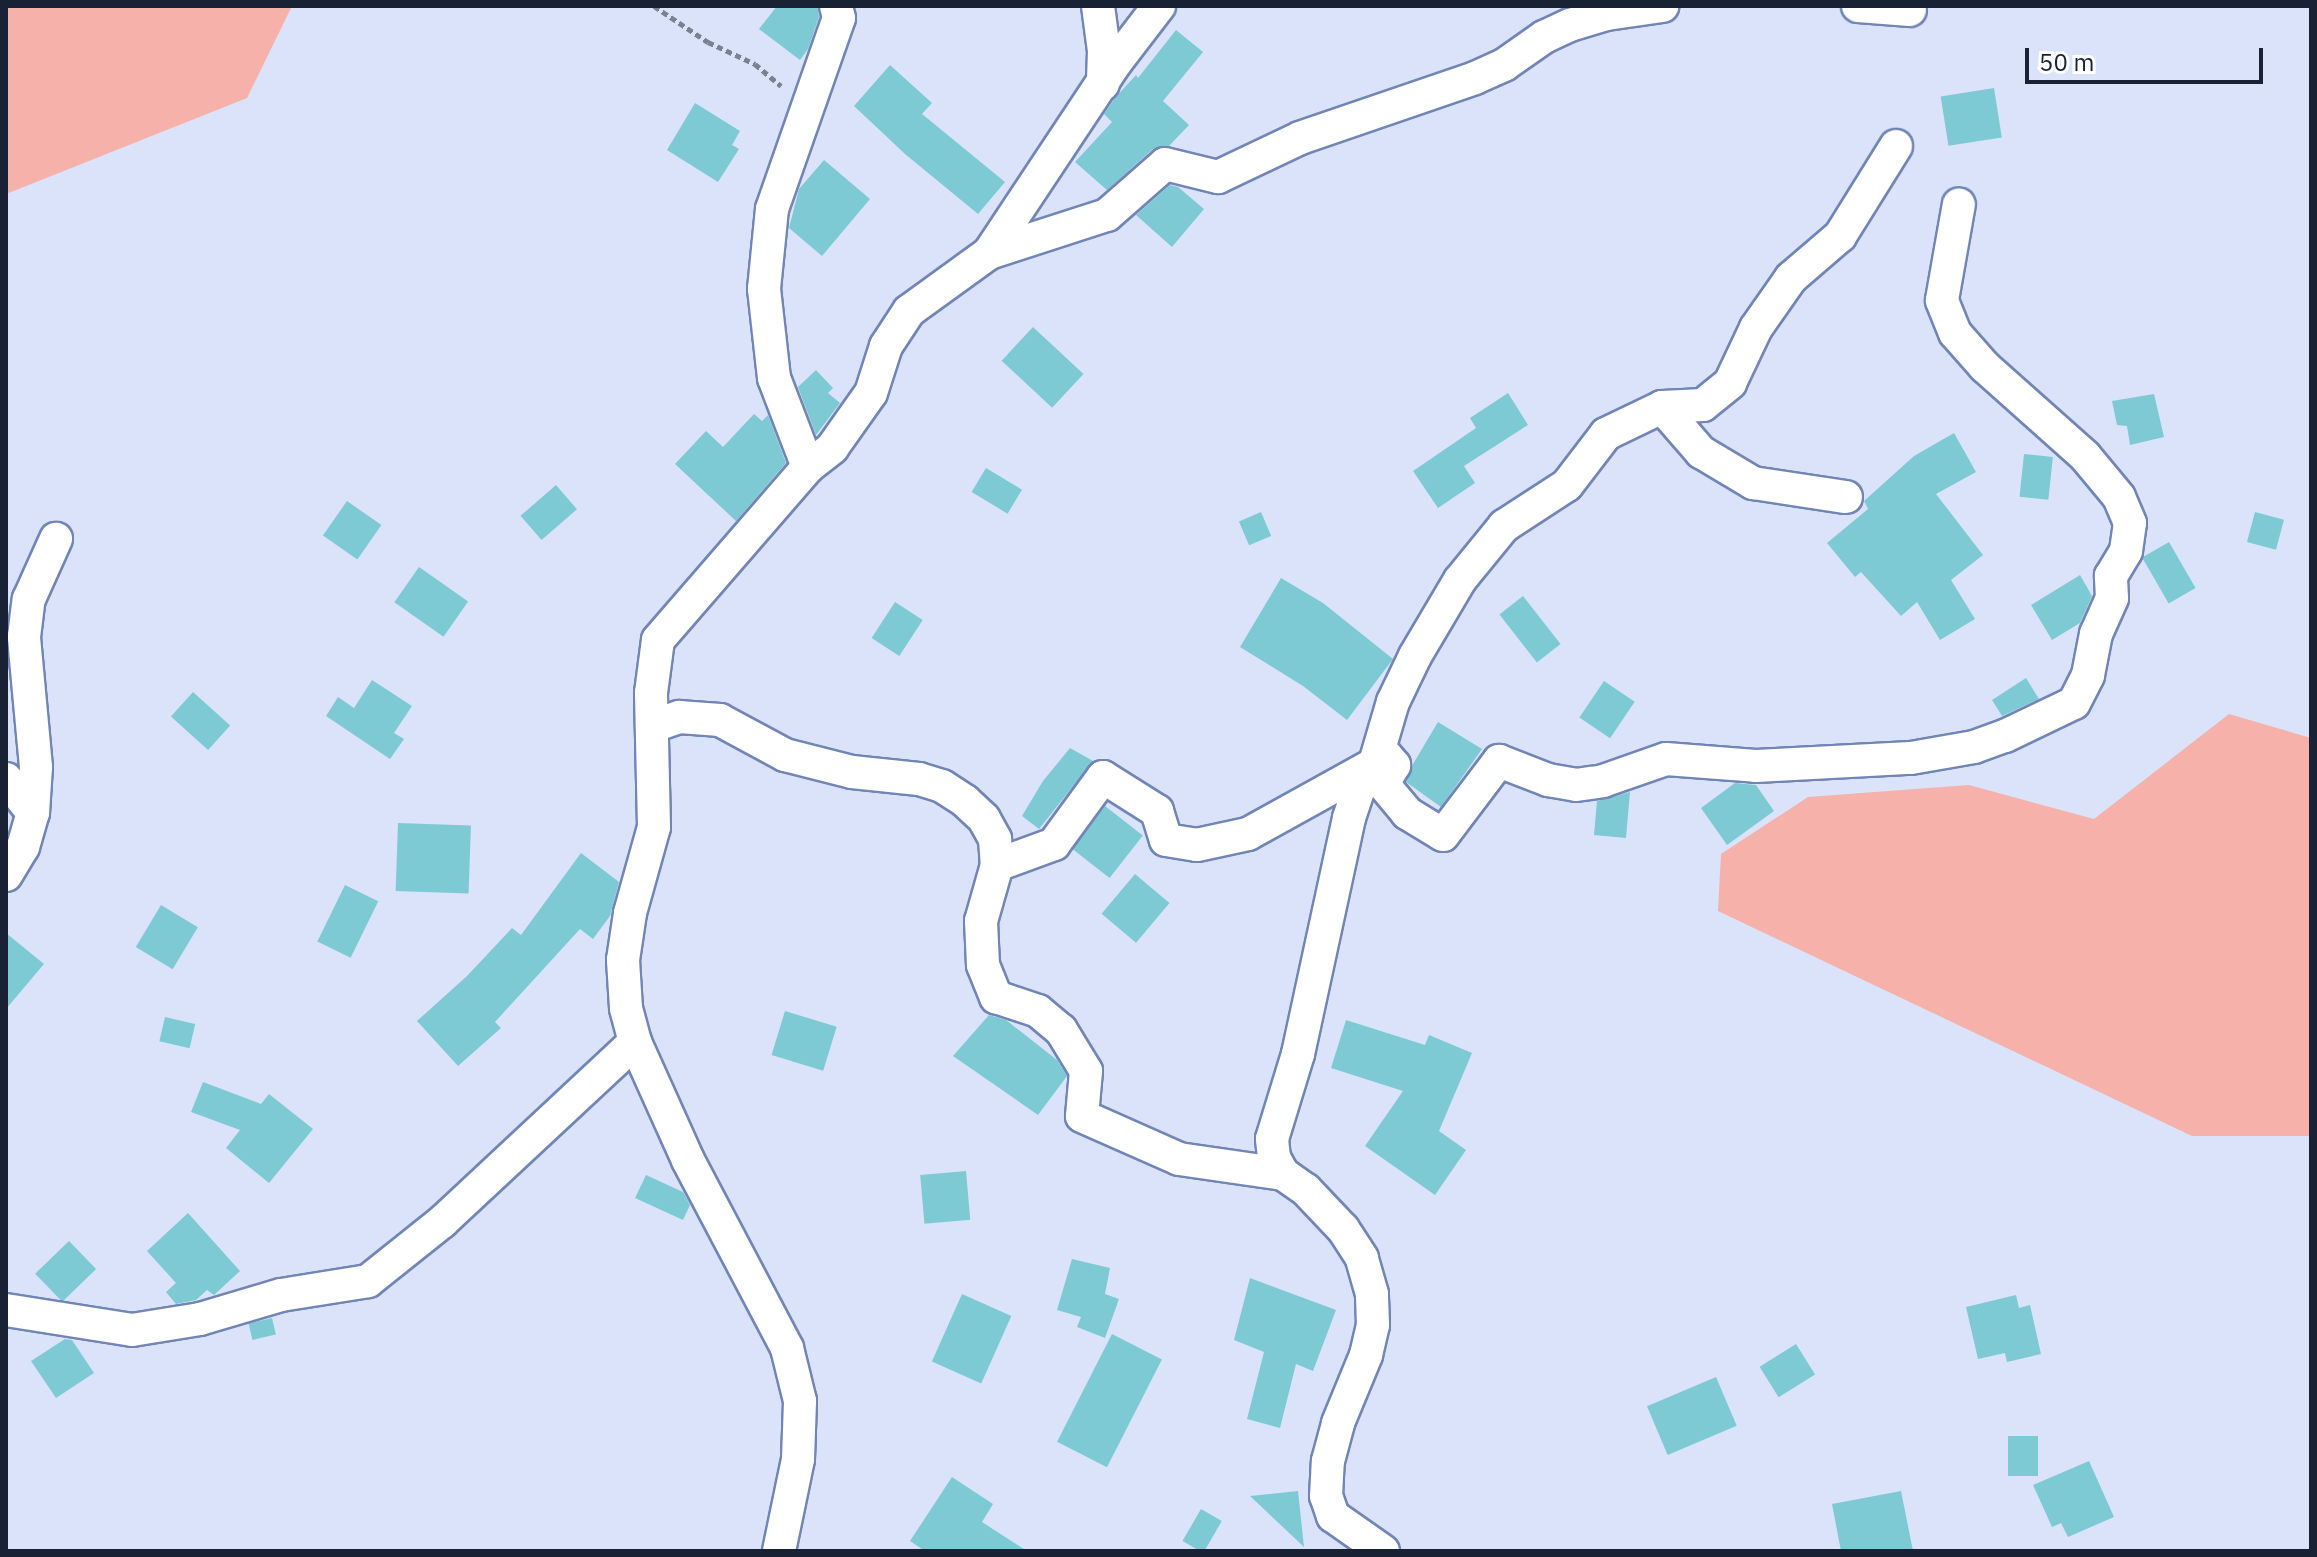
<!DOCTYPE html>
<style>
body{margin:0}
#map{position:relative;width:2317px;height:1557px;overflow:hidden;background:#dae3f9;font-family:"IBM Plex Sans",sans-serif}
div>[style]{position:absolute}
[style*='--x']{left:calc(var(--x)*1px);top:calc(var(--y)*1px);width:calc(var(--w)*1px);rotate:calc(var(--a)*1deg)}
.green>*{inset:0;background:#f6b1aa}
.building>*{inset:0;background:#7ecad4;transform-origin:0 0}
.path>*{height:5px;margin-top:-2.5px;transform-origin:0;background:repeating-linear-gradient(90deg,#788195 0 6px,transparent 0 10px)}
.roads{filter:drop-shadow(2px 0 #7186b6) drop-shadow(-2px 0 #7186b6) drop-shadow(0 2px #7186b6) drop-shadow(0 -2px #7186b6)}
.minor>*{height:32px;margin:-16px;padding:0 16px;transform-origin:16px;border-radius:16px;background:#fff}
span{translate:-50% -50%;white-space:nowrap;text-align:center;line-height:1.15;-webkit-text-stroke:6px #fff;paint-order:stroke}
.frame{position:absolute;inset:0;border:8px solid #192134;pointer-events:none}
.scale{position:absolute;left:2025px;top:48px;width:238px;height:36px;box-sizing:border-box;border:4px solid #192134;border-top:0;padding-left:10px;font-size:24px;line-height:28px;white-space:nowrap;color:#192134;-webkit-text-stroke:6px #fff;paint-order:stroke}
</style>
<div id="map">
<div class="green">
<i style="clip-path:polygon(6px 6px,292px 6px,247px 98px,6px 194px)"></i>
<i style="clip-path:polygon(2229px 714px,2311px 738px,2311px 1136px,2192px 1136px,1718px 911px,1721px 854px,1808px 797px,1969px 785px,2094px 819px)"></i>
</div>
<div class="building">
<i style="clip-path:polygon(777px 6px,818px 6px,819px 17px,808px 49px,800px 60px,759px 29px)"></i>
<i style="clip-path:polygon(1176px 30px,1203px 52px,1163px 101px,1189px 125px,1169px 146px,1153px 149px,1107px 190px,1075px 162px,1112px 122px,1104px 114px,1115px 98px,1136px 75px,1138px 78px)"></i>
<i style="clip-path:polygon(890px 65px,932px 103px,922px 114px,1005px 182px,978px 214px,905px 154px,854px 106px)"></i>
<i style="left:1994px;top:88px;width:50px;height:54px;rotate:81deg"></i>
<i style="clip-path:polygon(695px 103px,740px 131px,732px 145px,739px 149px,718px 182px,667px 150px)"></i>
<i style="clip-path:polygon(824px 160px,870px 199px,822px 256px,789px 228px,799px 189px)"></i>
<i style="clip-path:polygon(1170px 185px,1178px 187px,1204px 209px,1172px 247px,1136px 215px)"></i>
<i style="left:1033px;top:327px;width:69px;height:46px;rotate:43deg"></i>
<i style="clip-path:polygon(816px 370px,833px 388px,828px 393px,840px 403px,816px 435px,798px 387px)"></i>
<i style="clip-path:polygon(1508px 393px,1528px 425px,1464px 466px,1475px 483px,1438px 508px,1413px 471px,1476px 428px,1470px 418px)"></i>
<i style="clip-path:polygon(2154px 394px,2164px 437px,2130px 445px,2127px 426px,2117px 425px,2112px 401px)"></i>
<i style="clip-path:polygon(754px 414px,762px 421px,768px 415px,786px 463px,736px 521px,675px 464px,706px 431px,723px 447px)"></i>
<i style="clip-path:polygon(1954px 433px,1976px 472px,1936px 494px,1983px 555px,1951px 580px,1975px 619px,1940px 640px,1917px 602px,1901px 616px,1861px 572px,1855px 577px,1827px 543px,1868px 509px,1864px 501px,1914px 456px)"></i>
<i style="left:2024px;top:454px;width:29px;height:43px;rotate:6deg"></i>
<i style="left:986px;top:468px;width:42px;height:28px;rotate:31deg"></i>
<i style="left:556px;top:485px;width:32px;height:47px;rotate:49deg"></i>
<i style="left:347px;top:501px;width:42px;height:42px;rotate:35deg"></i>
<i style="left:1261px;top:512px;width:26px;height:24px;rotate:67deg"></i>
<i style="left:2255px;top:512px;width:30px;height:31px;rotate:15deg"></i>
<i style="left:2169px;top:542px;width:53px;height:31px;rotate:60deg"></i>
<i style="left:419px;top:567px;width:60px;height:43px;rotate:35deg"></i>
<i style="clip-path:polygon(2080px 575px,2092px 596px,2080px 623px,2052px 640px,2031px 605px)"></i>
<i style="clip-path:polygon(1281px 578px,1323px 603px,1393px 659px,1347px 720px,1303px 686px,1240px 647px)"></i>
<i style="left:1523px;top:596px;width:61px;height:30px;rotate:52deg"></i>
<i style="left:895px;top:602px;width:33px;height:43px;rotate:33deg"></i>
<i style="clip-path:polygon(2026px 678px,2039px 699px,2002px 716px,1992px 700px)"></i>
<i style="clip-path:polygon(372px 680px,412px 706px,394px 733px,404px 739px,390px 759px,326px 716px,338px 697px,354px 708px)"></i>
<i style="left:1604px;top:681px;width:37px;height:44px;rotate:34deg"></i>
<i style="left:193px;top:692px;width:50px;height:33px;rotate:42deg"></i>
<i style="clip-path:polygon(1438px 722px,1482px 749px,1441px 807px,1406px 782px,1413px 764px)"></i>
<i style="clip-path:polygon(1070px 748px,1093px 761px,1039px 829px,1022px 816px,1043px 781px)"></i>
<i style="clip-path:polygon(1735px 783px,1756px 785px,1774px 811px,1727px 845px,1701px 808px)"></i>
<i style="clip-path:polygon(1630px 792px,1626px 838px,1594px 835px,1597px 801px)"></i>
<i style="left:1105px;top:806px;width:48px;height:54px;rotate:38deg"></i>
<i style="left:398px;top:823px;width:73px;height:68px;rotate:2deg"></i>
<i style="clip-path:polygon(581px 853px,619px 882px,610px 916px,593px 939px,580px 929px,495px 1022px,501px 1028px,458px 1066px,417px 1021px,467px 976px,512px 928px,521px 935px)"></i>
<i style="left:1135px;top:874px;width:45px;height:52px;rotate:40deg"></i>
<i style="left:345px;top:885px;width:37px;height:63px;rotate:26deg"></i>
<i style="left:161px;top:905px;width:43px;height:49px;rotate:31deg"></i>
<i style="clip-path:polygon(6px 933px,44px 964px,6px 1009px)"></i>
<i style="left:785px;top:1011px;width:54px;height:46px;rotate:17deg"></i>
<i style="clip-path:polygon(989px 1015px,1006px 1020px,1057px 1060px,1067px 1076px,1038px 1115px,953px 1056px)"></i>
<i style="left:165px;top:1017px;width:31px;height:25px;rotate:13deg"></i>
<i style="clip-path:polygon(1346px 1020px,1425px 1045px,1429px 1035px,1472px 1053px,1439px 1131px,1466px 1150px,1435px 1195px,1365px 1146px,1403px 1091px,1331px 1068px)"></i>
<i style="clip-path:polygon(203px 1082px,261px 1104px,269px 1094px,313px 1129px,269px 1183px,226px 1148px,240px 1130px,191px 1112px)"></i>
<i style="left:966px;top:1171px;width:49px;height:46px;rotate:85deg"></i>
<i style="clip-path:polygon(646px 1175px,683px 1192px,690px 1205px,683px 1220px,635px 1198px)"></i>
<i style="clip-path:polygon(188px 1213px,240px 1271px,214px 1295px,207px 1290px,196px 1300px,176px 1304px,166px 1292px,176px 1283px,147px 1251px)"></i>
<i style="left:69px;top:1241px;width:39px;height:47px;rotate:46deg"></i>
<i style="clip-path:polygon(1072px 1259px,1110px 1268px,1105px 1294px,1119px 1299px,1105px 1338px,1077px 1327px,1081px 1317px,1057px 1310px)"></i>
<i style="clip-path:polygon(1250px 1278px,1336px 1310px,1313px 1371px,1296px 1364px,1280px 1428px,1247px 1419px,1264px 1352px,1234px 1340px)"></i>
<i style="left:962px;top:1294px;width:54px;height:74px;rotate:24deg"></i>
<i style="clip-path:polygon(2016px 1295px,2019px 1308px,2030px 1305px,2041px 1354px,2007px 1362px,2005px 1353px,1978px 1359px,1966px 1307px)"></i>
<i style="left:272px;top:1318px;width:17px;height:24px;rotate:77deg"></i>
<i style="left:1112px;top:1334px;width:56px;height:121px;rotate:27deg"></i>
<i style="clip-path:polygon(65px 1339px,72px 1340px,94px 1373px,56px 1398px,31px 1361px)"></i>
<i style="left:1796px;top:1344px;width:36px;height:43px;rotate:58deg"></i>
<i style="left:1716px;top:1377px;width:53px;height:75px;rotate:67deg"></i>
<i style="left:2008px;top:1436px;width:30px;height:40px"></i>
<i style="clip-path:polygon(2089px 1461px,2114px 1517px,2068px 1537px,2061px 1523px,2052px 1527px,2033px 1485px)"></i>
<i style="clip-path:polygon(952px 1477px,993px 1504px,982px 1522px,1027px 1551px,925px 1551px,910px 1541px)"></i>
<i style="clip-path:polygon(1298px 1491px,1304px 1547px,1250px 1496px)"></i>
<i style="clip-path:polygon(1901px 1491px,1913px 1551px,1841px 1551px,1832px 1504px)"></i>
<i style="left:1201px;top:1509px;width:24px;height:37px;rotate:30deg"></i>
</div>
<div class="path">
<i style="--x:654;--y:6;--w:65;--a:33.7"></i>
<i style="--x:708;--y:42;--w:52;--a:25.1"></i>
<i style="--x:755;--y:64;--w:34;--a:40"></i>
</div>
<div class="roads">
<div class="minor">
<i style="--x:1098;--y:6;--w:45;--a:82.4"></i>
<i style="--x:1104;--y:51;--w:33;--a:92"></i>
<i style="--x:1858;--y:6;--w:52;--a:4.4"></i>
<i style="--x:989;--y:253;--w:124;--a:-17.9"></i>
<i style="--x:1107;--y:215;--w:77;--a:-41.3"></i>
<i style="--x:1165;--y:164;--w:55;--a:13.8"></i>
<i style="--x:1218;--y:177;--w:91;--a:-25.4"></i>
<i style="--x:1300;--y:138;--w:185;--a:-18.9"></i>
<i style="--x:1475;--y:78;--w:32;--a:-24"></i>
<i style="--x:1504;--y:65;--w:49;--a:-35"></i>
<i style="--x:1544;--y:37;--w:29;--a:-25"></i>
<i style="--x:1570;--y:25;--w:39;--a:-17"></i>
<i style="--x:1607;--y:14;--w:56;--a:-8.3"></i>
<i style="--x:1662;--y:407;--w:60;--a:49.1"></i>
<i style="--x:1701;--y:452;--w:61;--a:30.8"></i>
<i style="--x:1753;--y:483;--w:94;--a:8.6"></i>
<i style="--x:808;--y:467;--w:95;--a:-110.9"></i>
<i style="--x:774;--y:378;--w:90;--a:-96.4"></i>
<i style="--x:764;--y:289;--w:80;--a:-84.3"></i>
<i style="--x:772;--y:209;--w:202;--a:-70.7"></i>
<i style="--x:839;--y:18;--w:12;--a:-104"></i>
<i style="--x:653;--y:726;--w:28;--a:-19"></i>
<i style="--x:679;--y:717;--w:41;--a:4.2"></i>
<i style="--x:720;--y:720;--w:74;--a:28.3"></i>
<i style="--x:785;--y:755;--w:69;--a:14.2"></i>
<i style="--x:852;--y:772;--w:67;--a:6"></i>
<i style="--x:919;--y:779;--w:24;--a:17"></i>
<i style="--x:942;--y:786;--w:27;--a:33"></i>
<i style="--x:965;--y:801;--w:26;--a:43"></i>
<i style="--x:984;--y:819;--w:23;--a:61"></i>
<i style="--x:995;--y:839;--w:26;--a:86"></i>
<i style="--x:997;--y:865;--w:58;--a:105.9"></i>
<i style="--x:981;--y:921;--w:44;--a:87.4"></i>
<i style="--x:983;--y:965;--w:35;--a:68"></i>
<i style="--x:996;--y:997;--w:44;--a:18.4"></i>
<i style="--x:1038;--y:1011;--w:30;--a:40"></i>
<i style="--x:1061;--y:1030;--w:48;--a:58.6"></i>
<i style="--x:1086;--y:1071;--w:45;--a:95.1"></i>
<i style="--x:1082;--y:1116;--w:106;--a:23.9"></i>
<i style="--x:1179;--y:1159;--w:105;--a:8.2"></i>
<i style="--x:6;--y:779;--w:43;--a:51.5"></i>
<i style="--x:997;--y:865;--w:61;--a:-20.2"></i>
<i style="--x:1054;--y:844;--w:83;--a:-53.8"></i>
<i style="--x:1103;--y:777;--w:64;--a:32.2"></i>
<i style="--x:1157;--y:811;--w:30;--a:73"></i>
<i style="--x:1166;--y:840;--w:31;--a:9"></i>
<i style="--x:1197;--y:845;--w:52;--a:-12.2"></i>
<i style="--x:1248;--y:834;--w:159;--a:-29"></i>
<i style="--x:1387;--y:757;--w:11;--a:49"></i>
<i style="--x:1394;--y:765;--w:22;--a:120"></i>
<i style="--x:1383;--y:784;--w:38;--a:50"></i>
<i style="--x:1407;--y:813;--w:42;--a:31.4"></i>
<i style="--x:1443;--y:835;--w:93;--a:-52.9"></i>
<i style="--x:1499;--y:761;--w:53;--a:21.2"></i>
<i style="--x:1548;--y:780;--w:28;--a:10"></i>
<i style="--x:1576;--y:785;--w:27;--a:-8"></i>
<i style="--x:1603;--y:781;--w:67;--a:-19.2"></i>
<i style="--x:1666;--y:759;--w:90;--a:4.4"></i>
<i style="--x:1756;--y:766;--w:155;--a:-3"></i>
<i style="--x:1911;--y:758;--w:64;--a:-9.9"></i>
<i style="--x:1974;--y:747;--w:33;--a:-20"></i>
<i style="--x:2005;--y:736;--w:76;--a:-25.6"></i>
<i style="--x:2074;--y:703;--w:31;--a:-63"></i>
<i style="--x:2088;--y:675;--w:42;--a:-79"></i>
<i style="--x:2096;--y:634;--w:39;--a:-66"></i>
<i style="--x:2112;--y:598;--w:22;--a:-93"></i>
<i style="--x:2111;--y:576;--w:29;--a:-59"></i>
<i style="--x:2126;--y:551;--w:28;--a:-82"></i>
<i style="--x:2130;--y:523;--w:28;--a:-113"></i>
<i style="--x:2119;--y:497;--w:53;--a:-129.7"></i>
<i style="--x:2085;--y:456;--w:134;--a:-138.3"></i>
<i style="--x:1985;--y:367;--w:45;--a:-131.4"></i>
<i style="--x:1955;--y:333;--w:35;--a:-112"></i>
<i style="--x:1942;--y:300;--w:97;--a:-80"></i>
<i style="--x:6;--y:875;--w:33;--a:-59"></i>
<i style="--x:23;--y:847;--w:35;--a:-74"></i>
<i style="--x:33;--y:813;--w:46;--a:-86.3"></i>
<i style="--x:36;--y:767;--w:131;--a:-95.3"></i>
<i style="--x:24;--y:637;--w:38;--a:-83"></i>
<i style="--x:29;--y:599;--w:66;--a:-65.8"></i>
<i style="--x:6;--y:1310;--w:128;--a:9"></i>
<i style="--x:132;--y:1330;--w:69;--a:-9.2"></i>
<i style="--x:200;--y:1319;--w:84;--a:-16.5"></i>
<i style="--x:281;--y:1295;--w:88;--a:-9.1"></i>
<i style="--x:368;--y:1281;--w:95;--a:-38.6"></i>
<i style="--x:442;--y:1222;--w:264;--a:-43"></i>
<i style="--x:779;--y:1551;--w:94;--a:-78.3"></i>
<i style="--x:798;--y:1459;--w:58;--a:-88"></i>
<i style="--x:800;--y:1401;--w:55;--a:-103.8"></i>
<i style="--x:787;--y:1348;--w:212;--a:-117.8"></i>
<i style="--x:688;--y:1160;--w:129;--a:-114.2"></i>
<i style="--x:635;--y:1042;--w:35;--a:-105"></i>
<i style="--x:626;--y:1008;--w:48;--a:-93.6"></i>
<i style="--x:623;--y:960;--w:48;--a:-81.5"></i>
<i style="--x:630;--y:913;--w:89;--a:-74.4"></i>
<i style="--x:654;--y:827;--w:134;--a:-91.3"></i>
<i style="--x:651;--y:693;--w:53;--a:-82.5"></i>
<i style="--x:658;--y:640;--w:229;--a:-49.1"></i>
<i style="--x:808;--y:467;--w:31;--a:-38"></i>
<i style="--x:832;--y:448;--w:67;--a:-54.7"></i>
<i style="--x:871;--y:393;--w:49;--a:-72.3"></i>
<i style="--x:886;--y:346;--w:42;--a:-56.7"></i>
<i style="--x:909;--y:311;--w:99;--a:-35.9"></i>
<i style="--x:989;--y:253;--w:229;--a:-56.4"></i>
<i style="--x:1116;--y:62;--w:71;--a:-52.5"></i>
<i style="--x:1383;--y:1551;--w:61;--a:-145"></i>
<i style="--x:1333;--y:1516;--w:21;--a:-109"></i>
<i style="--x:1326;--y:1496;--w:35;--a:-87"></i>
<i style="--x:1328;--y:1461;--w:39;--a:-75"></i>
<i style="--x:1338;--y:1423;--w:74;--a:-67.6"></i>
<i style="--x:1366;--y:1355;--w:31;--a:-77"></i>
<i style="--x:1373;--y:1325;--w:31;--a:-92"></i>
<i style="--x:1372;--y:1294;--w:37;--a:-106"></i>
<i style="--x:1362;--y:1258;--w:35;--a:-123"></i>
<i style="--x:1343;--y:1229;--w:54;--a:-133.5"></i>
<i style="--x:1306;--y:1190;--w:28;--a:-145"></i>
<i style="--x:1283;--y:1174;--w:18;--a:-119"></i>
<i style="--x:1274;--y:1158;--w:19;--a:-96"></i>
<i style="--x:1272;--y:1139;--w:89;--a:-73"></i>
<i style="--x:1298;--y:1054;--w:241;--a:-77.8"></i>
<i style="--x:1349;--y:818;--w:44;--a:-71.6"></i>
<i style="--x:1363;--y:776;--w:18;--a:-47"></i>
<i style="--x:1375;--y:763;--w:64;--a:-73.6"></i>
<i style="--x:1393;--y:702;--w:51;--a:-64.4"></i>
<i style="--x:1415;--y:656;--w:88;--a:-59.4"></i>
<i style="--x:1460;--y:580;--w:70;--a:-50.8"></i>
<i style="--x:1504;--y:526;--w:75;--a:-33.1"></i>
<i style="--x:1567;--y:485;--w:64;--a:-52.6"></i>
<i style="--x:1606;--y:434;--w:62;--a:-25.7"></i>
<i style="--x:1662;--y:407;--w:41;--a:-2.8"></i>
<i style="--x:1703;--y:405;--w:35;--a:-39"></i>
<i style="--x:1730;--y:383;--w:61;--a:-64.7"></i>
<i style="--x:1756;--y:328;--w:61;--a:-55"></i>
<i style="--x:1791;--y:278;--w:65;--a:-40.6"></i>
<i style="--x:1840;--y:236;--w:106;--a:-58.1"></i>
</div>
</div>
<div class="frame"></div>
<div class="scale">50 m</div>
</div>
